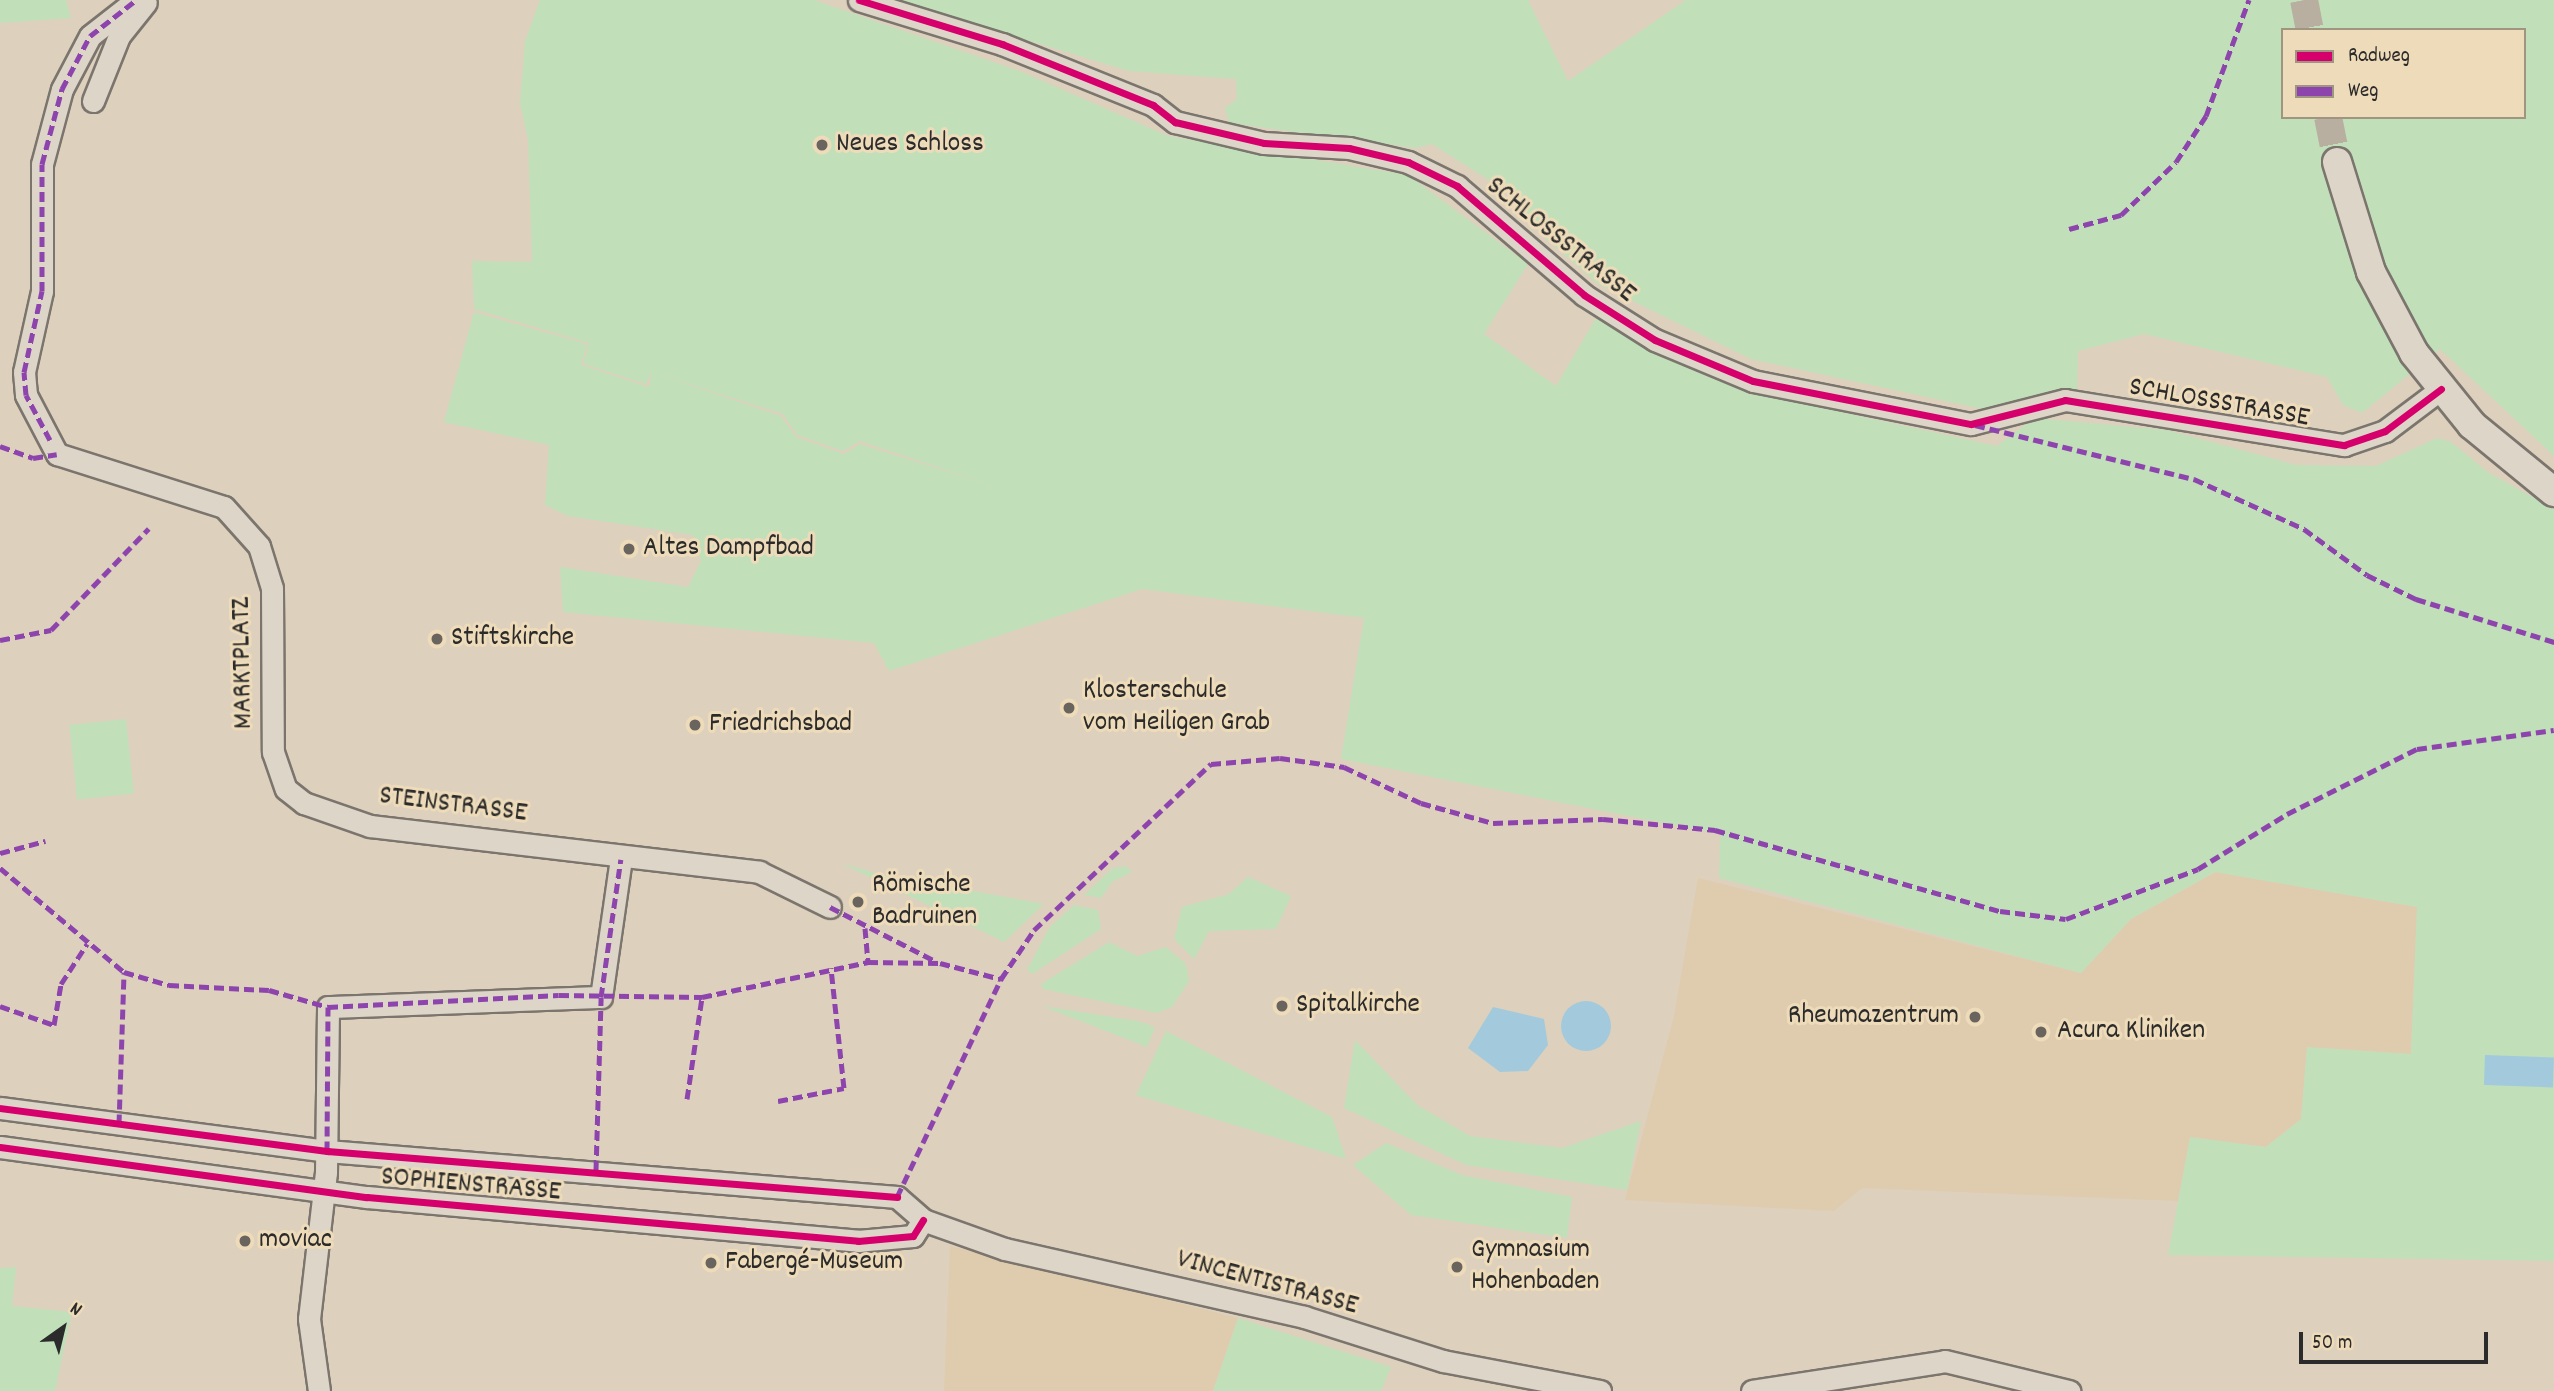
<!DOCTYPE html>
<meta charset="utf-8">
<style>
body{margin:0}
#map{position:relative;width:2554px;height:1391px;overflow:hidden;background:#ddd0bd;font-family:Dekko,sans-serif}
div>[style]{position:absolute}
[style*='--x']{left:calc(var(--x)*1px);top:calc(var(--y)*1px);width:calc(var(--w)*1px);rotate:calc(var(--a)*1deg)}
.built>*{inset:0;background:#dfccaf}
.green>*{inset:0;background:#c1e0ba;transform-origin:0 0}
.water>*{inset:0;background:#a2cadc;transform-origin:0 0}
.round{border-radius:50%}
.secondary-tunnel>*{height:28px;margin-top:-14px;transform-origin:0;background:repeating-linear-gradient(90deg,#b9afa0 0 28px,transparent 0 42px)}
.roads{filter:drop-shadow(2px 0 #7b756d) drop-shadow(-2px 0 #7b756d) drop-shadow(0 2px #7b756d) drop-shadow(0 -2px #7b756d)}
.minor>*{height:21px;margin:-10.5px;padding:0 10.5px;transform-origin:10.5px;border-radius:10.5px;background:#ddd5c8}
.secondary>*{height:28px;margin:-14px;padding:0 14px;transform-origin:14px;border-radius:14px;background:#ddd5c8}
.quiet>*{height:5px;margin-top:-2.5px;transform-origin:0;background:repeating-linear-gradient(90deg,#8e44ad 0 10px,transparent 0 15px)}
.cycleway>*{height:7px;margin:-3.5px;padding:0 3.5px;transform-origin:3.5px;border-radius:3.5px;background:#d6006c}
.dots>*{width:19px;height:19px;translate:-50% -50%;box-sizing:border-box;border:4px solid #eedbb9;border-radius:50%}
span{translate:-50% -50%;white-space:nowrap;text-align:center;line-height:1.15;-webkit-text-stroke:6px #eedbb9;paint-order:stroke}
.poi-label{font-size:28px;color:#2b2b2b}
.left{translate:0 -50%;text-align:left}
.right{translate:-100% -50%;text-align:right}
.street-label{font-size:28px;color:#2b2b2b}
.legend{position:absolute;left:2281px;top:28px;width:245px;height:91px;box-sizing:border-box;background:#eedbb9;border:2px solid #a09580;margin:0;padding:9px 12px;list-style:none;font-size:21px;color:#2b2b2b}
.legend li{display:flex;align-items:center;gap:14px;height:35px}
.legend b{width:35px;border:2px solid #a09580}
.north{position:absolute;left:28px;top:1293px;width:70px;height:70px;-webkit-text-stroke:5px #eedbb9;paint-order:stroke;rotate:34deg;font-size:19px;font-weight:700;line-height:28px;text-align:center;color:#2b2b2b}
.north::after{content:'';display:block;margin:auto;width:24px;height:32px;background:#2b2b2b;clip-path:polygon(50% 0,100% 100%,50% 72%,0 100%)}
.scale{position:absolute;left:2299px;top:1332px;width:189px;height:32px;box-sizing:border-box;border:4px solid #2b2b2b;border-top:0;padding-left:9px;font-size:21px;line-height:24px;white-space:nowrap;color:#2b2b2b;-webkit-text-stroke:5px #eedbb9;paint-order:stroke}
</style>
<div id="map">
<div class="built">
<i style="clip-path:polygon(2216px 872px,2417px 907px,2411px 1054px,2307px 1048px,2301px 1119px,2266px 1147px,2190px 1138px,2178px 1201px,1862px 1188px,1834px 1211px,1625px 1200px,1674px 1016px,1698px 878px,2081px 973px,2131px 919px)"></i>
<i style="clip-path:polygon(950px 1246px,1238px 1318px,1213px 1391px,944px 1391px)"></i>
</div>
<div class="green">
<i style="clip-path:polygon(0 0,66px 0,71px 18px,0 23px)"></i>
<i style="clip-path:polygon(evenodd,540px 0,814px 0,1022px 72px,1168px 136px,1408px 175px,1528px 264px,1484px 334px,1556px 386px,1596px 318px,1744px 391px,1997px 446px,2034px 418px,2167px 430px,2296px 465px,2376px 466px,2437px 438px,2451px 442px,2489px 473px,2554px 509px,2554px 1261px,2168px 1255px,2190px 1137px,2266px 1147px,2301px 1119px,2307px 1047px,2411px 1054px,2417px 907px,2215px 872px,2131px 919px,2081px 973px,1719px 878px,1720px 834px,1341px 759px,1364px 618px,1142px 589px,889px 671px,874px 643px,563px 612px,560px 567px,688px 587px,701px 561px,693px 535px,568px 516px,545px 505px,549px 445px,444px 422px,474px 312px,587px 344px,581px 365px,649px 387px,652px 371px,646px 384px,583px 364px,589px 343px,474px 309px,472px 261px,532px 262px,528px 139px,520px 103px,525px 41px,540px 0,654px 373px,783px 414px,797px 435px,843px 451px,860px 441px,993px 486px,860px 444px,844px 454px,796px 437px,781px 416px,654px 373px)"></i>
<i style="clip-path:polygon(evenodd,895px 0,1528px 0,1568px 81px,1686px 0,2554px 0,2554px 456px,2440px 349px,2362px 413px,2343px 405px,2327px 377px,2144px 334px,2078px 351px,2077px 390px,1982px 409px,1751px 359px,1598px 284px,1546px 239px,1511px 194px,1432px 144px,1415px 148px,1229px 123px,1225px 108px,1237px 99px,1236px 79px,1129px 71px,895px 0,2283px 30px,2524px 30px,2524px 117px,2283px 117px,2283px 30px)"></i>
<i style="left:126px;top:719px;width:75px;height:57px;rotate:84deg"></i>
<i style="clip-path:polygon(841px 863px,872px 872px,1044px 904px,1004px 942px)"></i>
<i style="clip-path:polygon(1126px 866px,1132px 872px,1112px 882px,1101px 898px,1084px 895px,1113px 868px)"></i>
<i style="clip-path:polygon(1248px 877px,1291px 896px,1276px 929px,1209px 931px,1194px 959px,1174px 939px,1182px 907px,1229px 894px)"></i>
<i style="clip-path:polygon(1074px 905px,1098px 910px,1101px 929px,1032px 974px,1027px 970px,1049px 928px)"></i>
<i style="clip-path:polygon(1109px 942px,1137px 956px,1166px 947px,1186px 964px,1189px 981px,1172px 1007px,1157px 1013px,1043px 989px,1041px 984px)"></i>
<i style="clip-path:polygon(1042px 1006px,1138px 1021px,1155px 1027px,1147px 1047px)"></i>
<i style="clip-path:polygon(1166px 1031px,1332px 1117px,1346px 1159px,1136px 1095px)"></i>
<i style="clip-path:polygon(1355px 1040px,1417px 1105px,1470px 1136px,1562px 1148px,1641px 1121px,1627px 1190px,1466px 1165px,1344px 1108px)"></i>
<i style="clip-path:polygon(1386px 1143px,1462px 1175px,1572px 1197px,1567px 1238px,1411px 1215px,1353px 1165px)"></i>
<i style="clip-path:polygon(16px 1267px,12px 1306px,72px 1312px,55px 1391px,0 1391px,0 1268px)"></i>
<i style="clip-path:polygon(1238px 1318px,1391px 1367px,1381px 1391px,1213px 1391px)"></i>
</div>
<div class="water">
<i class="round" style="left:1561px;top:1001px;width:50px;height:50px"></i>
<i style="clip-path:polygon(1493px 1007px,1544px 1019px,1548px 1045px,1528px 1071px,1500px 1072px,1468px 1048px)"></i>
<i style="left:2485px;top:1055px;width:69px;height:30px;rotate:2deg"></i>
</div>
<div class="secondary-tunnel">
<i style="--x:2304;--y:0;--w:31;--a:79"></i>
<i style="--x:2328;--y:117;--w:46;--a:78.7"></i>
</div>
<div class="roads">
<div class="minor">
<i style="--x:136;--y:0;--w:58;--a:142"></i>
<i style="--x:90;--y:36;--w:60;--a:117.8"></i>
<i style="--x:62;--y:89;--w:78;--a:104.9"></i>
<i style="--x:42;--y:164;--w:127;--a:90"></i>
<i style="--x:42;--y:291;--w:83;--a:102.5"></i>
<i style="--x:24;--y:372;--w:23;--a:85"></i>
<i style="--x:26;--y:395;--w:67;--a:62.3"></i>
<i style="--x:57;--y:454;--w:175;--a:17.6"></i>
<i style="--x:224;--y:507;--w:52;--a:48.1"></i>
<i style="--x:259;--y:546;--w:44;--a:72.8"></i>
<i style="--x:272;--y:588;--w:164;--a:89.7"></i>
<i style="--x:273;--y:752;--w:39;--a:71"></i>
<i style="--x:286;--y:789;--w:23;--a:38"></i>
<i style="--x:304;--y:803;--w:70;--a:19.2"></i>
<i style="--x:370;--y:826;--w:392;--a:6.7"></i>
<i style="--x:759;--y:872;--w:79;--a:26.2"></i>
<i style="--x:859;--y:0;--w:150;--a:17.1"></i>
<i style="--x:1002;--y:44;--w:163;--a:22"></i>
<i style="--x:1153;--y:105;--w:28;--a:38"></i>
<i style="--x:1175;--y:122;--w:91;--a:13.3"></i>
<i style="--x:1264;--y:143;--w:85;--a:3.4"></i>
<i style="--x:1349;--y:148;--w:61;--a:13.3"></i>
<i style="--x:1408;--y:162;--w:55;--a:26.1"></i>
<i style="--x:1457;--y:186;--w:167;--a:40.6"></i>
<i style="--x:1584;--y:295;--w:84;--a:32.4"></i>
<i style="--x:1655;--y:340;--w:106;--a:22.7"></i>
<i style="--x:1753;--y:381;--w:222;--a:11.2"></i>
<i style="--x:1971;--y:424;--w:97;--a:-14.3"></i>
<i style="--x:2065;--y:400;--w:283;--a:9.2"></i>
<i style="--x:2344;--y:445;--w:43;--a:-18.9"></i>
<i style="--x:2385;--y:431;--w:70;--a:-36.9"></i>
<i style="--x:93;--y:101;--w:70;--a:-68.2"></i>
<i style="--x:119;--y:36;--w:43;--a:-51.5"></i>
<i style="--x:0;--y:1108;--w:330;--a:7.5"></i>
<i style="--x:327;--y:1151;--w:572;--a:4.61"></i>
<i style="--x:897;--y:1197;--w:35;--a:41"></i>
<i style="--x:923;--y:1220;--w:87;--a:19.5"></i>
<i style="--x:1005;--y:1249;--w:307;--a:12.8"></i>
<i style="--x:1304;--y:1317;--w:146;--a:17.6"></i>
<i style="--x:1443;--y:1361;--w:160;--a:10.8"></i>
<i style="--x:0;--y:1147;--w:370;--a:7.8"></i>
<i style="--x:367;--y:1197;--w:493;--a:5.1"></i>
<i style="--x:858;--y:1241;--w:55;--a:-5.2"></i>
<i style="--x:913;--y:1236;--w:19;--a:-58"></i>
<i style="--x:319;--y:1391;--w:73;--a:-97.9"></i>
<i style="--x:309;--y:1319;--w:148;--a:-83.4"></i>
<i style="--x:326;--y:1172;--w:165;--a:-89.3"></i>
<i style="--x:328;--y:1007;--w:273;--a:-2.1"></i>
<i style="--x:601;--y:997;--w:139;--a:-81.8"></i>
<i style="--x:1752;--y:1391;--w:195;--a:-8.8"></i>
<i style="--x:1945;--y:1361;--w:128;--a:13.6"></i>
</div>
<div class="secondary">
<i style="--x:2337;--y:162;--w:115;--a:72.8"></i>
<i style="--x:2371;--y:272;--w:92;--a:62"></i>
<i style="--x:2414;--y:353;--w:92;--a:51.1"></i>
<i style="--x:2472;--y:425;--w:106;--a:39.3"></i>
</div>
</div>
<div class="quiet">
<i style="--x:2069;--y:229;--w:54;--a:-15.1"></i>
<i style="--x:2121;--y:215;--w:76;--a:-43.9"></i>
<i style="--x:2176;--y:162;--w:55;--a:-56.9"></i>
<i style="--x:2206;--y:116;--w:124;--a:-69.7"></i>
<i style="--x:1975;--y:425;--w:226;--a:13.9"></i>
<i style="--x:2194;--y:479;--w:121;--a:24.4"></i>
<i style="--x:2304;--y:529;--w:78;--a:36.1"></i>
<i style="--x:2367;--y:575;--w:55;--a:26.1"></i>
<i style="--x:2416;--y:599;--w:145;--a:17.3"></i>
<i style="--x:50;--y:440;--w:51;--a:-118.1"></i>
<i style="--x:26;--y:395;--w:23;--a:-95"></i>
<i style="--x:24;--y:372;--w:83;--a:-77.5"></i>
<i style="--x:42;--y:291;--w:127;--a:-90"></i>
<i style="--x:42;--y:164;--w:78;--a:-75.1"></i>
<i style="--x:62;--y:89;--w:60;--a:-62.2"></i>
<i style="--x:90;--y:36;--w:58;--a:-38"></i>
<i style="--x:0;--y:446;--w:35;--a:20"></i>
<i style="--x:33;--y:458;--w:24;--a:-9"></i>
<i style="--x:0;--y:640;--w:52;--a:-11.1"></i>
<i style="--x:51;--y:630;--w:141;--a:-46.1"></i>
<i style="--x:0;--y:853;--w:47;--a:-14.9"></i>
<i style="--x:0;--y:868;--w:162;--a:40"></i>
<i style="--x:124;--y:972;--w:47;--a:16.1"></i>
<i style="--x:169;--y:985;--w:100;--a:2.9"></i>
<i style="--x:269;--y:990;--w:61;--a:16.1"></i>
<i style="--x:328;--y:1007;--w:231;--a:-3"></i>
<i style="--x:559;--y:995;--w:143;--a:0.8"></i>
<i style="--x:702;--y:997;--w:170;--a:-11.9"></i>
<i style="--x:868;--y:962;--w:72;--a:0.8"></i>
<i style="--x:940;--y:963;--w:63;--a:14.7"></i>
<i style="--x:830;--y:907;--w:116;--a:27.2"></i>
<i style="--x:865;--y:928;--w:34;--a:85"></i>
<i style="--x:0;--y:1006;--w:57;--a:19.4"></i>
<i style="--x:54;--y:1025;--w:42;--a:-80.3"></i>
<i style="--x:61;--y:984;--w:48;--a:-57"></i>
<i style="--x:687;--y:1099;--w:103;--a:-81.6"></i>
<i style="--x:778;--y:1101;--w:67;--a:-11.1"></i>
<i style="--x:844;--y:1088;--w:121;--a:-96.2"></i>
<i style="--x:119;--y:1124;--w:152;--a:-88.1"></i>
<i style="--x:327;--y:1151;--w:144;--a:-89.6"></i>
<i style="--x:596;--y:1170;--w:173;--a:-88.3"></i>
<i style="--x:601;--y:997;--w:139;--a:-81.8"></i>
<i style="--x:897;--y:1197;--w:242;--a:-64.5"></i>
<i style="--x:1001;--y:979;--w:59;--a:-56"></i>
<i style="--x:1034;--y:930;--w:243;--a:-43.2"></i>
<i style="--x:1211;--y:764;--w:69;--a:-5"></i>
<i style="--x:1280;--y:758;--w:65;--a:8"></i>
<i style="--x:1344;--y:767;--w:85;--a:25.1"></i>
<i style="--x:1421;--y:803;--w:75;--a:15.5"></i>
<i style="--x:1493;--y:823;--w:110;--a:-2.1"></i>
<i style="--x:1603;--y:819;--w:113;--a:5.6"></i>
<i style="--x:1715;--y:830;--w:296;--a:15.9"></i>
<i style="--x:2000;--y:911;--w:66;--a:6.9"></i>
<i style="--x:2066;--y:919;--w:141;--a:-20.7"></i>
<i style="--x:2198;--y:869;--w:105;--a:-31.7"></i>
<i style="--x:2287;--y:814;--w:145;--a:-26.6"></i>
<i style="--x:2417;--y:749;--w:138;--a:-7.9"></i>
</div>
<div class="cycleway">
<i style="--x:859;--y:0;--w:150;--a:17.1"></i>
<i style="--x:1002;--y:44;--w:163;--a:22"></i>
<i style="--x:1153;--y:105;--w:28;--a:38"></i>
<i style="--x:1175;--y:122;--w:91;--a:13.3"></i>
<i style="--x:1264;--y:143;--w:85;--a:3.4"></i>
<i style="--x:1349;--y:148;--w:61;--a:13.3"></i>
<i style="--x:1408;--y:162;--w:55;--a:26.1"></i>
<i style="--x:1457;--y:186;--w:167;--a:40.6"></i>
<i style="--x:1584;--y:295;--w:84;--a:32.4"></i>
<i style="--x:1655;--y:340;--w:106;--a:22.7"></i>
<i style="--x:1753;--y:381;--w:222;--a:11.2"></i>
<i style="--x:1971;--y:424;--w:97;--a:-14.3"></i>
<i style="--x:2065;--y:400;--w:283;--a:9.2"></i>
<i style="--x:2344;--y:445;--w:43;--a:-18.9"></i>
<i style="--x:2385;--y:431;--w:70;--a:-36.9"></i>
<i style="--x:0;--y:1108;--w:330;--a:7.5"></i>
<i style="--x:327;--y:1151;--w:572;--a:4.61"></i>
<i style="--x:0;--y:1147;--w:370;--a:7.8"></i>
<i style="--x:367;--y:1197;--w:493;--a:5.1"></i>
<i style="--x:858;--y:1241;--w:55;--a:-5.2"></i>
<i style="--x:913;--y:1236;--w:19;--a:-58"></i>
</div>
<div class="dots">
<i style="left:822px;top:145px;background:#69655e"></i>
<i style="left:629px;top:549px;background:#69655e"></i>
<i style="left:437px;top:639px;background:#69655e"></i>
<i style="left:1069px;top:708px;background:#69655e"></i>
<i style="left:695px;top:725px;background:#69655e"></i>
<i style="left:858px;top:902px;background:#69655e"></i>
<i style="left:1282px;top:1006px;background:#69655e"></i>
<i style="left:1975px;top:1017px;background:#69655e"></i>
<i style="left:2041px;top:1032px;background:#69655e"></i>
<i style="left:245px;top:1241px;background:#69655e"></i>
<i style="left:711px;top:1263px;background:#69655e"></i>
<i style="left:1457px;top:1267px;background:#69655e"></i>
</div>
<div class="poi-label">
<span class="left" style="left:836px;top:145px">Neues Schloss</span>
<span class="left" style="left:643px;top:549px">Altes Dampfbad</span>
<span class="left" style="left:451px;top:639px">Stiftskirche</span>
<span class="left" style="left:1083px;top:708px">Klosterschule<br>vom Heiligen Grab</span>
<span class="left" style="left:709px;top:725px">Friedrichsbad</span>
<span class="left" style="left:872px;top:902px">Römische<br>Badruinen</span>
<span class="left" style="left:1296px;top:1006px">Spitalkirche</span>
<span class="right" style="left:1959px;top:1017px">Rheumazentrum</span>
<span class="left" style="left:2057px;top:1032px">Acura Kliniken</span>
<span class="left" style="left:259px;top:1241px">moviac</span>
<span class="left" style="left:1471px;top:1267px">Gymnasium<br>Hohenbaden</span>
<span class="left" style="left:725px;top:1263px">Fabergé-Museum</span>
</div>
<div class="street-label">
<span style="left:1560px;top:241px;rotate:39deg">SCHLOSSSTRASSE</span>
<span style="left:2219px;top:404px;rotate:10deg">SCHLOSSSTRASSE</span>
<span style="left:244px;top:663px;rotate:-91deg">MARKTPLATZ</span>
<span style="left:453px;top:806px;rotate:7deg">STEINSTRASSE</span>
<span style="left:471px;top:1186px;rotate:5deg">SOPHIENSTRASSE</span>
<span style="left:1267px;top:1284px;rotate:15deg">VINCENTISTRASSE</span>
</div>
<ul class="legend">
<li><b style="height:9px;background:#d6006c"></b>Radweg</li>
<li><b style="height:9px;background:#8e44ad"></b>Weg</li>
</ul>
<div class="north">N</div>
<div class="scale">50 m</div>
</div>
